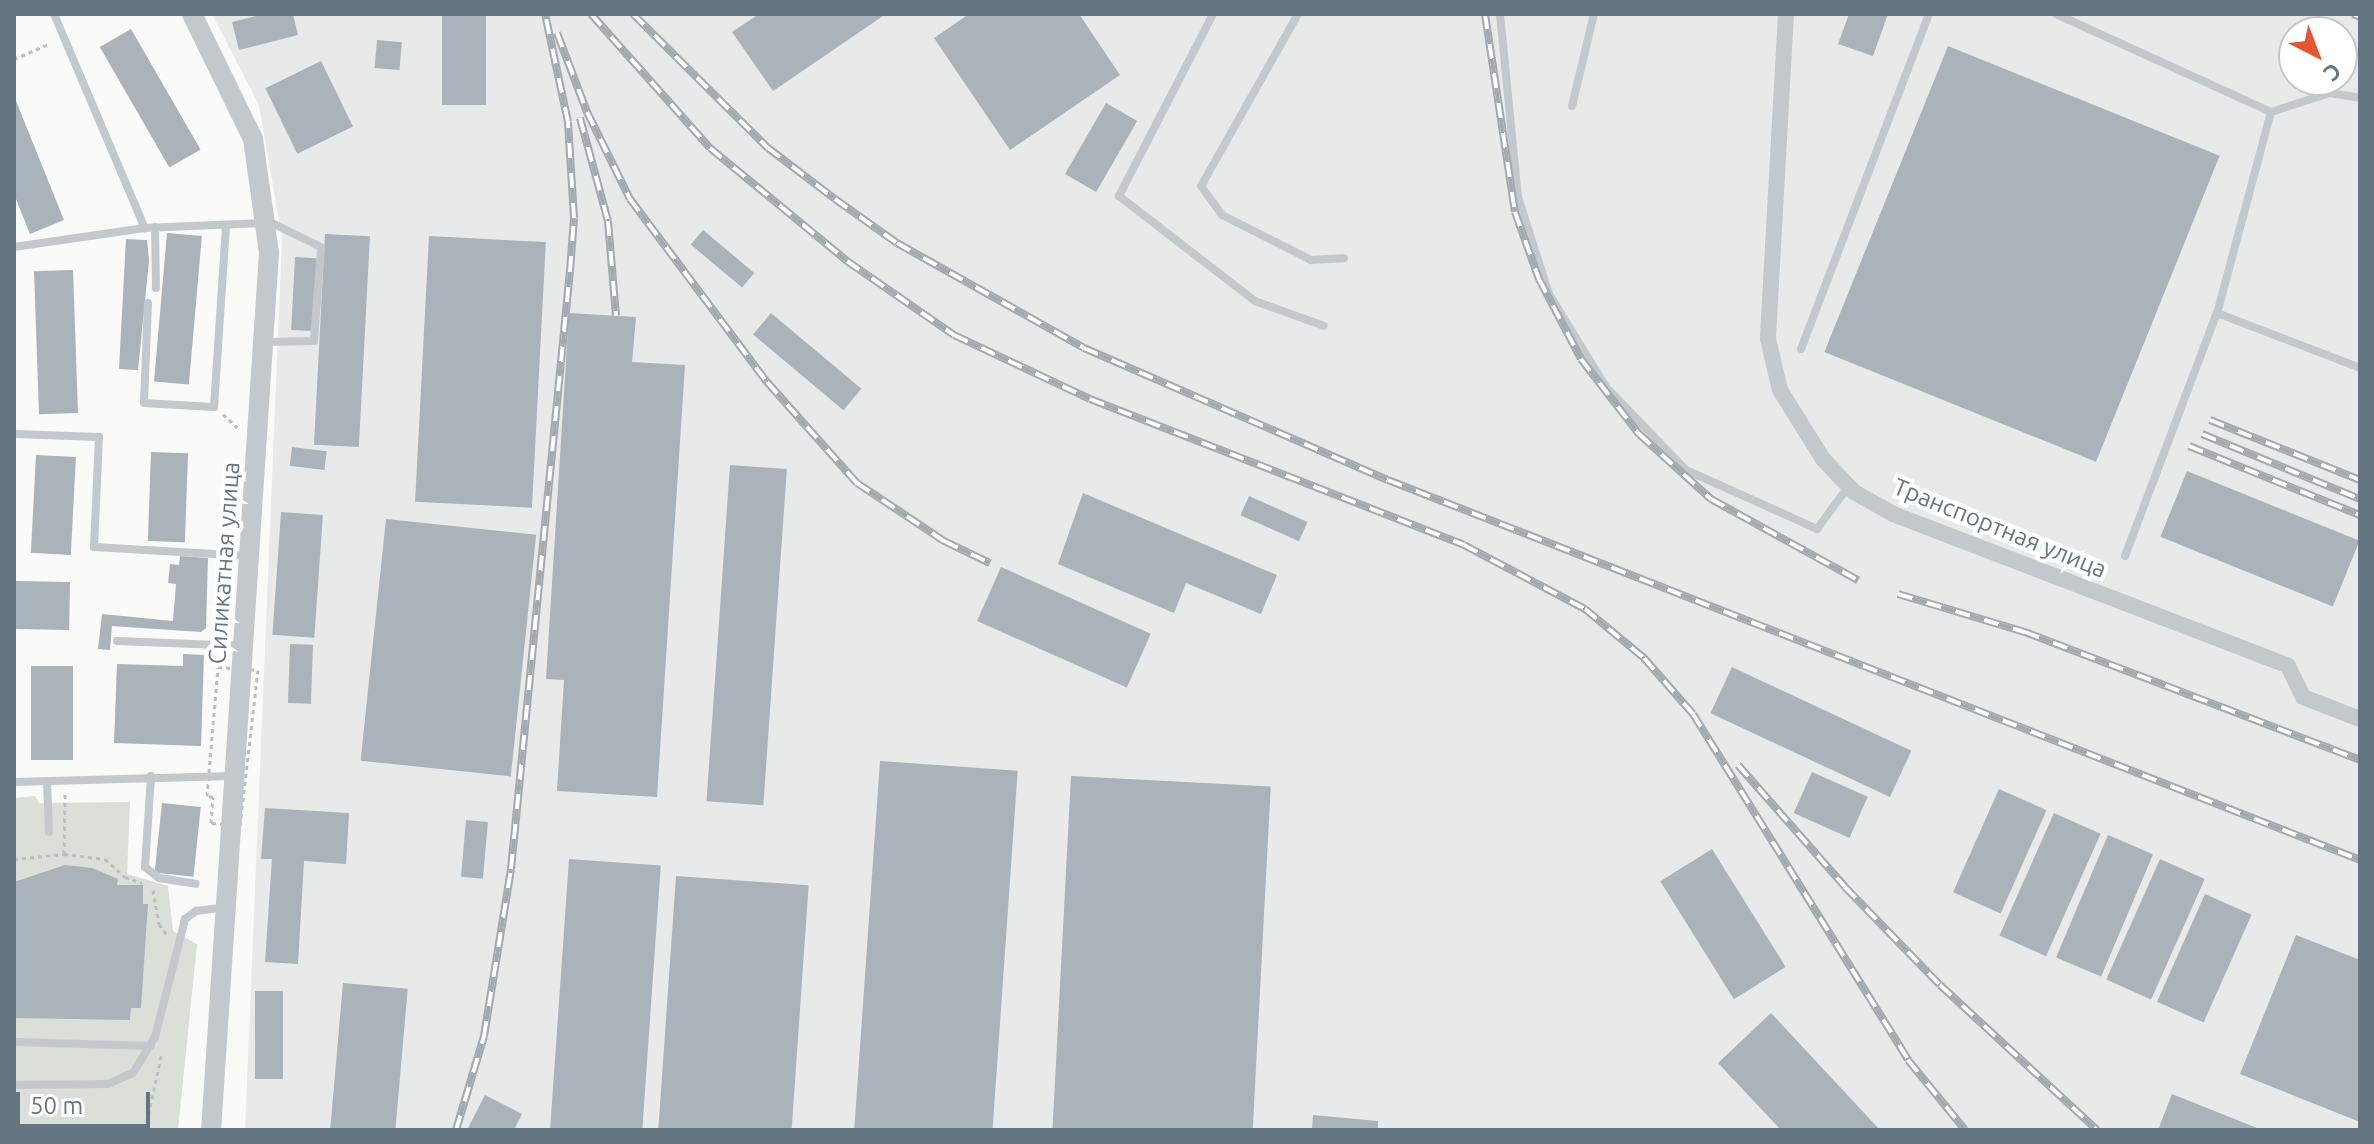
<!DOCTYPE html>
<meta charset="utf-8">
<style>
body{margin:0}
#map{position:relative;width:2374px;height:1144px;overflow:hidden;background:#fafaf8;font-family:Ubuntu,sans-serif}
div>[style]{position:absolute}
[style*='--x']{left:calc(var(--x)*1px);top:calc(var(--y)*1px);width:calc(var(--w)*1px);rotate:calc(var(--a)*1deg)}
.built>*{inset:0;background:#e8e9e9}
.green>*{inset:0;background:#dadfd7}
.building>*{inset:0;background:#aab3b9;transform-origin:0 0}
.path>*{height:3px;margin-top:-1.5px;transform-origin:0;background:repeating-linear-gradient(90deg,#bbbfc2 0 4px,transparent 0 8px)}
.service>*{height:8px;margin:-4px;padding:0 4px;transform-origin:4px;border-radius:4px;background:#c3c8cc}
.minor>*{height:16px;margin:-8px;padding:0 8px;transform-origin:8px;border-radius:8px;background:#c3c8cc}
.tertiary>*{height:20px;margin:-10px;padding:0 10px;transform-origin:10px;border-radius:10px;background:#c3c8cc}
.rail>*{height:8px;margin-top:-4px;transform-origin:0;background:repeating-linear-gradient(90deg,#fff 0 15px,#a2aab0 0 30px);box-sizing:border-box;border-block:2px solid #a2aab0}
span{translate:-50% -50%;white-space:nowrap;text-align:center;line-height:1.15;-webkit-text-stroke:8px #fff;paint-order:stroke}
.street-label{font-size:24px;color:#657683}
.frame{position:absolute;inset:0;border:16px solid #657683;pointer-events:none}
.north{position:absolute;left:2278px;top:16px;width:80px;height:80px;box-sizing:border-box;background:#fff;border:2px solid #c1c8cd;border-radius:50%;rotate:138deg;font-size:22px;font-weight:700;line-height:32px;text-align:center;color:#657683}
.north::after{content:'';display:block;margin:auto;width:28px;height:36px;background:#e4572e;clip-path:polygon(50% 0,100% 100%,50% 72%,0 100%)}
.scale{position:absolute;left:16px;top:1092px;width:134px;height:36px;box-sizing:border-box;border:4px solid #657683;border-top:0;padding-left:10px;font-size:24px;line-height:28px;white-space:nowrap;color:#657683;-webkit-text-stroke:6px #fff;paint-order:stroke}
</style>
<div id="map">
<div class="built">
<i style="clip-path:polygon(evenodd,212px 14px,2360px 14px,2360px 1130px,245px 1130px,282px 238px,259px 105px,212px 14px,2294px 32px,2342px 32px,2342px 80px,2294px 80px,2294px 32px)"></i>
</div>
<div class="green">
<i style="clip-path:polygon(35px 796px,39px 803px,130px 802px,127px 874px,168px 886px,173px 931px,197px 944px,178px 1130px,14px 1130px,14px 798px)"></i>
</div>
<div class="building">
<i style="clip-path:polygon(264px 14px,293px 14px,298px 35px,239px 50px,232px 22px)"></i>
<i style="left:442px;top:14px;width:44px;height:91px"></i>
<i style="clip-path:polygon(759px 14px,886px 14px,773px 91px,732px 32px)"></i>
<i style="clip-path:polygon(969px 14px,1079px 14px,1120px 75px,1010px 150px,934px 38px)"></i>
<i style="clip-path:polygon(1849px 14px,1888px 14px,1873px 56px,1838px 44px)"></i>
<i style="left:131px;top:29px;width:139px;height:36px;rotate:60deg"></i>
<i style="left:377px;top:40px;width:25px;height:28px;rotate:5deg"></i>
<i style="left:1948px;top:46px;width:293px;height:330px;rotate:22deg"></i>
<i style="left:321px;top:61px;width:73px;height:62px;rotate:64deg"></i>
<i style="clip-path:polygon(14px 96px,64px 220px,30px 234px,14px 194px)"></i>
<i style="left:1106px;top:103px;width:36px;height:82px;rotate:30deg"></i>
<i style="left:703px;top:230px;width:67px;height:19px;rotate:40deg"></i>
<i style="left:167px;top:233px;width:35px;height:149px;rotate:5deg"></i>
<i style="left:325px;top:234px;width:45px;height:211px;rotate:3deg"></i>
<i style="left:429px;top:236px;width:117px;height:266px;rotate:3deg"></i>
<i style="clip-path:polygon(126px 239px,147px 240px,149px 261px,138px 370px,119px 369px)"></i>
<i style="left:295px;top:257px;width:22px;height:73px;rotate:3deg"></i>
<i style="left:73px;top:270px;width:143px;height:39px;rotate:88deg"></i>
<i style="clip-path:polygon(569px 313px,636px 317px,632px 362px,685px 365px,657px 797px,557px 791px,564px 680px,546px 679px)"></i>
<i style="left:771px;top:313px;width:118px;height:28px;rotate:40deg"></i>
<i style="left:292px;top:447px;width:35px;height:19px;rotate:7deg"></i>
<i style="left:151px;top:452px;width:37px;height:89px;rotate:2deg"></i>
<i style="left:36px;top:455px;width:40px;height:98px;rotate:3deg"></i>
<i style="left:730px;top:465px;width:57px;height:337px;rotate:4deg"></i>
<i style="left:2187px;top:471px;width:186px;height:71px;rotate:22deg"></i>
<i style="clip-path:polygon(1083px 493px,1277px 575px,1261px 614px,1186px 583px,1174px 613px,1058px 564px)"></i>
<i style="left:1249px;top:496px;width:64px;height:21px;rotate:24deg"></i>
<i style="left:281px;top:512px;width:42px;height:123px;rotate:4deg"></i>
<i style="left:386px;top:519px;width:151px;height:243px;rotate:6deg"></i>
<i style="clip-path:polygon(180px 556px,208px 558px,206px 628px,201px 632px,112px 626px,110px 650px,98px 649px,102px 614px,173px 621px,176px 584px,168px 583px,170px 564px,179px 565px)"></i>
<i style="left:1001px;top:567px;width:164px;height:59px;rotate:24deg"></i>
<i style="left:16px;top:581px;width:54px;height:48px;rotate:1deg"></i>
<i style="left:290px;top:644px;width:23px;height:59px;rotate:2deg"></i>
<i style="clip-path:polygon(183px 654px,204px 655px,201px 746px,114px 743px,117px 664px,183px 666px)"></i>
<i style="left:31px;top:666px;width:42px;height:94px"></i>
<i style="left:1732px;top:667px;width:198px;height:51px;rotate:25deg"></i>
<i style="left:880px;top:761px;width:138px;height:370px;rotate:4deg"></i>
<i style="left:1812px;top:772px;width:61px;height:45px;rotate:24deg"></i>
<i style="left:1071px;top:776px;width:200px;height:355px;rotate:3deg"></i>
<i style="left:1999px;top:789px;width:52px;height:113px;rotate:24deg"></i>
<i style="left:162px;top:803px;width:39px;height:70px;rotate:6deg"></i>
<i style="clip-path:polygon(265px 808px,349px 813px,346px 864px,304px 861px,298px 964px,265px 962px,272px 859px,261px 859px)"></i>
<i style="left:2054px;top:813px;width:51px;height:134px;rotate:24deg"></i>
<i style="left:466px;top:820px;width:22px;height:57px;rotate:5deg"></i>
<i style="left:2108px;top:835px;width:49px;height:133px;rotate:23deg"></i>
<i style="left:1712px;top:849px;width:139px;height:61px;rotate:58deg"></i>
<i style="left:569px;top:859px;width:92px;height:271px;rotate:4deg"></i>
<i style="left:2160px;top:859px;width:49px;height:132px;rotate:24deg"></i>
<i style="clip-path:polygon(65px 865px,92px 868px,118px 879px,117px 885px,143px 885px,143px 904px,148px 904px,141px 1008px,131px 1008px,130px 1020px,14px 1018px,14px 882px)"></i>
<i style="left:676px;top:876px;width:133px;height:255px;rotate:4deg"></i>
<i style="left:2205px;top:894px;width:51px;height:118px;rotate:24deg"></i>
<i style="clip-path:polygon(2296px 935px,2360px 960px,2360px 1122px,2240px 1074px)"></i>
<i style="left:343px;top:983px;width:65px;height:148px;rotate:5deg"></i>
<i style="left:255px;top:991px;width:28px;height:88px"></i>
<i style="clip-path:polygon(1771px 1013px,1880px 1130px,1781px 1130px,1718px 1063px)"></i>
<i style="clip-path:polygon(2172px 1094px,2262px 1130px,2158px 1130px)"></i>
<i style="clip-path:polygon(485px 1095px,522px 1114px,514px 1130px,467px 1130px)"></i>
<i style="clip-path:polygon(1313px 1115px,1378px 1121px,1378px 1130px,1312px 1130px)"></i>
</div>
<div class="path">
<i style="--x:14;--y:59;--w:40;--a:-23.4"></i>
<i style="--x:223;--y:414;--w:21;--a:43"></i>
<i style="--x:218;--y:667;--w:40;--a:4.3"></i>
<i style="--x:258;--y:670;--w:156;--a:96.6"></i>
<i style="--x:240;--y:825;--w:29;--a:-176"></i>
<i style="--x:211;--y:823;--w:26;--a:-86"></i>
<i style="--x:213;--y:797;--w:6;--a:-171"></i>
<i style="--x:207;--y:796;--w:129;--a:-85.1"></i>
<i style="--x:64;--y:854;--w:60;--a:-89"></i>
<i style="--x:14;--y:859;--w:50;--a:-5.7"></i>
<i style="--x:64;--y:854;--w:41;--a:7"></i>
<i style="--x:105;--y:859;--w:27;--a:42"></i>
<i style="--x:125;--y:877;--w:18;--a:19"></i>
<i style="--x:153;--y:890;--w:35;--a:80"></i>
<i style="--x:159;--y:924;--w:14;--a:54"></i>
<i style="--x:124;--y:1130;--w:21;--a:0"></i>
<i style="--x:145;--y:1130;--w:79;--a:-77.6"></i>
</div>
<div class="service">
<i style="--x:54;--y:14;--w:233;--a:67"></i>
<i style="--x:145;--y:228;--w:119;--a:-2.4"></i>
<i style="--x:1213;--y:14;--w:205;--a:117.3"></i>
<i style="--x:1119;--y:196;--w:172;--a:37.7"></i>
<i style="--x:1255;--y:301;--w:73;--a:19.9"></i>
<i style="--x:1298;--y:14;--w:197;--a:119.4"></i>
<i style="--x:1201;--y:186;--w:36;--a:54"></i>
<i style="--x:1222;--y:215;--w:100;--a:26.8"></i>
<i style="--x:1311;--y:260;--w:33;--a:-3"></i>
<i style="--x:1500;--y:14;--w:184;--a:84.4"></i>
<i style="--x:1518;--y:197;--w:102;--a:72.3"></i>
<i style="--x:1549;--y:294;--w:109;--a:58.5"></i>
<i style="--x:1606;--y:387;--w:115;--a:46.1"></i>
<i style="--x:1686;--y:470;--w:144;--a:24.2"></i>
<i style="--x:1817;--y:529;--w:52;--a:-53.6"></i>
<i style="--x:2056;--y:14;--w:236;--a:24.5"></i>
<i style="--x:2271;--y:112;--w:208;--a:105"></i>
<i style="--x:2217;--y:313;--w:153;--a:21"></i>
<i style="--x:1572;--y:106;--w:95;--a:-76.6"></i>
<i style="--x:2271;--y:112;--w:62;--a:-17.9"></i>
<i style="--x:2330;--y:93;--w:30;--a:9"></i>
<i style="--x:155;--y:227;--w:61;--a:89.1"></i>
<i style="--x:14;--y:247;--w:132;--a:-8.3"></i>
<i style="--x:148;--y:303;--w:100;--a:92.3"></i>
<i style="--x:144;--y:403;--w:70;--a:3.3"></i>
<i style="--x:214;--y:407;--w:182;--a:-86.2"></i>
<i style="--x:264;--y:342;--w:50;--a:-1.1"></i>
<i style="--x:314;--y:341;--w:94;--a:-85.7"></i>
<i style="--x:321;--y:247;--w:59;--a:-153.9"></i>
<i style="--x:1801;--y:349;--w:359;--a:-69.1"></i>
<i style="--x:14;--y:434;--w:85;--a:2"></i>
<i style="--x:99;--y:437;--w:110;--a:92.6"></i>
<i style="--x:94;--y:547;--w:155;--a:3.3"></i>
<i style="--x:2125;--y:556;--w:260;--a:-69.3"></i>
<i style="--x:117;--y:641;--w:127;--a:2.3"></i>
<i style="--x:151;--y:776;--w:91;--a:93.8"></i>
<i style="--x:145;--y:867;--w:18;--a:38"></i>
<i style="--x:159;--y:878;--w:37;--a:9"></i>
<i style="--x:47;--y:781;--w:51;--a:87.8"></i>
<i style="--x:14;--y:782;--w:218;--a:-1.6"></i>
<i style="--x:14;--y:1042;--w:137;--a:1.7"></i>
<i style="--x:14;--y:1085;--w:94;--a:-0.6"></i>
<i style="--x:108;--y:1084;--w:27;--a:-24"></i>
<i style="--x:133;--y:1073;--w:42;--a:-58.6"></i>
<i style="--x:155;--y:1037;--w:122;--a:-75.7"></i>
<i style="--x:185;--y:919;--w:14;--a:-36"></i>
<i style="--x:196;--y:911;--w:26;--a:-7"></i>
</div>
<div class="minor">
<i style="--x:1786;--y:14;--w:325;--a:93.2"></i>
<i style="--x:1768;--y:339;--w:52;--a:76.8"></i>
<i style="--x:1780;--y:390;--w:81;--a:58.1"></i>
<i style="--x:1823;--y:459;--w:45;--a:46.8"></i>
<i style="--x:1854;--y:492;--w:45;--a:29.4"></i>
<i style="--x:1893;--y:514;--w:423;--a:21"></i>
<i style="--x:2288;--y:666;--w:34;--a:64"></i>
<i style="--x:2303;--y:697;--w:61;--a:21.1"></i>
</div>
<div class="tertiary">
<i style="--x:192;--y:14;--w:139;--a:64"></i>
<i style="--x:253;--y:139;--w:115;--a:82"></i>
<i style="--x:269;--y:253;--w:879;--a:93.78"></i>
</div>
<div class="rail">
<i style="--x:591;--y:14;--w:179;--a:48.4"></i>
<i style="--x:710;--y:148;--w:178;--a:39.5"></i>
<i style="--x:847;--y:261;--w:130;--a:34.7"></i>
<i style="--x:954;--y:335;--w:150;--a:25.2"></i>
<i style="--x:1090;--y:399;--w:401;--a:21.3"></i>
<i style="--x:1464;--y:545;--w:137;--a:27.9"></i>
<i style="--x:1585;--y:609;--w:77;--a:39.7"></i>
<i style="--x:1644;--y:658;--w:74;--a:48.8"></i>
<i style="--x:1693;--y:714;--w:407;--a:58.1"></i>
<i style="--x:1908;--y:1060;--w:90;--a:50.8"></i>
<i style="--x:633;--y:14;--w:190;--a:44.8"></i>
<i style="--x:768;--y:148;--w:84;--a:37.3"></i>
<i style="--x:835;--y:199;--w:76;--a:35.4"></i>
<i style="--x:897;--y:243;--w:214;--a:29.3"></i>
<i style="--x:1084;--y:348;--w:331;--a:23.5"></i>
<i style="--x:1388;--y:480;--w:1044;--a:21.35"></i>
<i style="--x:1485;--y:14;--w:200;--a:81.4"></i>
<i style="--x:1515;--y:212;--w:71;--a:70.3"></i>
<i style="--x:1539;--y:279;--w:90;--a:62.3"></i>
<i style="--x:1581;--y:359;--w:95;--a:52.3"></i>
<i style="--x:1639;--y:434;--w:97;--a:42.1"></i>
<i style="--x:1711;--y:499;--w:168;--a:28.9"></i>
<i style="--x:2353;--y:14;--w:8;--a:23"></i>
<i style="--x:557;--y:33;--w:85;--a:69.2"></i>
<i style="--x:587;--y:112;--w:97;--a:63.7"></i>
<i style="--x:630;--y:199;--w:229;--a:53.2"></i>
<i style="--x:767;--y:382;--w:135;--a:48.3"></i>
<i style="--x:857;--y:483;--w:105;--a:33.7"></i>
<i style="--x:944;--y:541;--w:51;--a:25.6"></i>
<i style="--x:580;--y:118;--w:107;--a:74.8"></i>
<i style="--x:608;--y:221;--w:95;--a:85.2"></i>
<i style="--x:2210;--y:420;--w:162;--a:21.8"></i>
<i style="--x:2202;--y:434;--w:171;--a:22.4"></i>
<i style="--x:2189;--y:446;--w:184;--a:22"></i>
<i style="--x:1898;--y:594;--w:133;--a:16.7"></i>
<i style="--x:2025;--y:632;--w:359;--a:20.9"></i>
<i style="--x:1738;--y:765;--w:162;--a:48.7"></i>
<i style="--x:1845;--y:887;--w:136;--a:45.9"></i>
<i style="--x:1940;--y:985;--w:214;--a:42.7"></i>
<i style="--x:456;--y:1130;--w:98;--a:-73.4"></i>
<i style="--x:484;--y:1036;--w:169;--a:-80.8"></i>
<i style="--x:511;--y:869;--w:601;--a:-84.37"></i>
<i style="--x:570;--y:271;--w:53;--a:-85.7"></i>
<i style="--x:574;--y:218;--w:96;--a:-93.6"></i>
<i style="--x:568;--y:122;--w:110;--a:-102"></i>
</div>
<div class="street-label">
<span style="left:2000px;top:528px;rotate:22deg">Транспортная улица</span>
<span style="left:224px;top:563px;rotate:-86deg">Силикатная улица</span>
</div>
<div class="frame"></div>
<div class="north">С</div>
<div class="scale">50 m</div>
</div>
